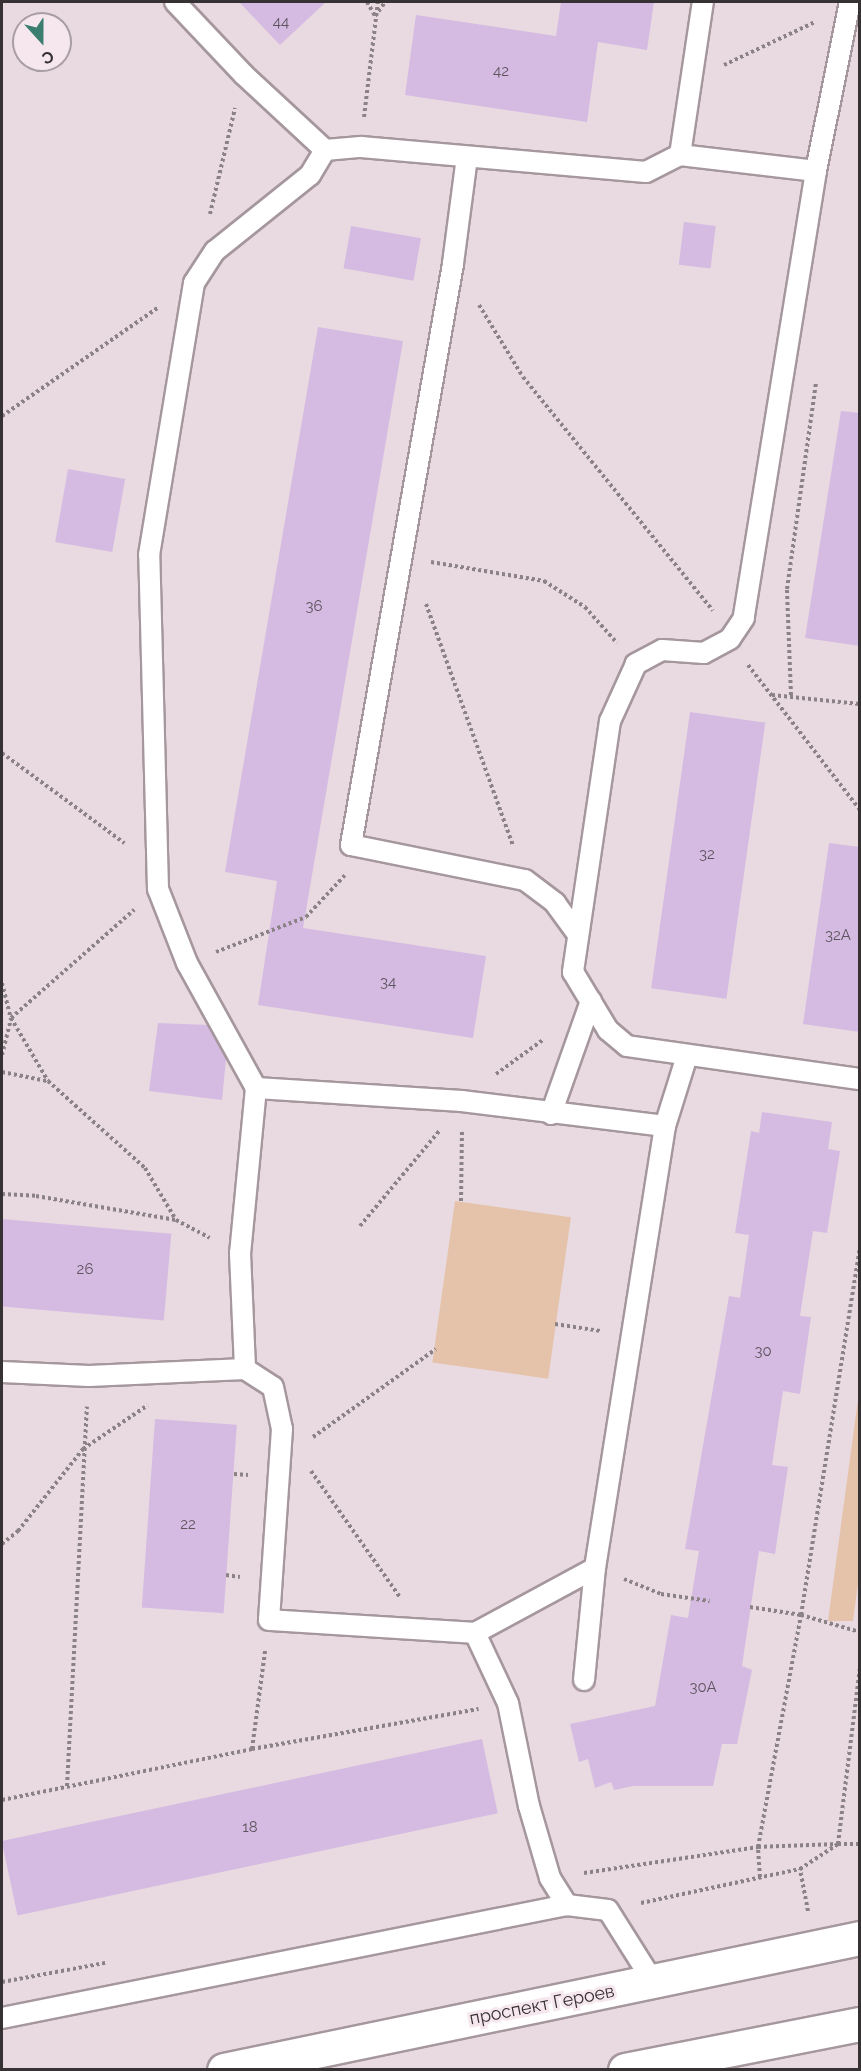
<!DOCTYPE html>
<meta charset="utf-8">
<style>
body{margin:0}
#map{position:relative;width:861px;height:2071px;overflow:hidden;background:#e8dae0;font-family:Raleway,sans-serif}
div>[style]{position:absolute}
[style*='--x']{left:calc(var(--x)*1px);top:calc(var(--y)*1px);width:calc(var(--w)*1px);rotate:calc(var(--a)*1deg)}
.green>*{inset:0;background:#e5c3aa;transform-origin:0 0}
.building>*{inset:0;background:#d5bbe2;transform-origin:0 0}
.path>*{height:4px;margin-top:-2px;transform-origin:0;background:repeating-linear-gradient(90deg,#8b8286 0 3px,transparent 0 6px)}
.roads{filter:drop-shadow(2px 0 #a5979d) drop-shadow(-2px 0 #a5979d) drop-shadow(0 2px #a5979d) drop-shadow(0 -2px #a5979d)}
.lane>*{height:20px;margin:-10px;padding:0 10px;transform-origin:10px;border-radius:10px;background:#fff}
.secondary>*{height:33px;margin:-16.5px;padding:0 16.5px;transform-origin:16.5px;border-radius:16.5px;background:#fff}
span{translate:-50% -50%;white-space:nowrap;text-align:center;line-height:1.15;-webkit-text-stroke:6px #f6e7ee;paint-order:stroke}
.number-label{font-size:15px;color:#5e545f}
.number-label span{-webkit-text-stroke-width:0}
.street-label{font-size:18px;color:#363133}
.frame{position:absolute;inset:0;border:3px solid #363133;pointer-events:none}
.north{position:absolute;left:12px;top:12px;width:60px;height:60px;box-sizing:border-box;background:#f6e7ee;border:2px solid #a99ea3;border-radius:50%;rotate:159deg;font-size:16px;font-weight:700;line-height:24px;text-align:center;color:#363133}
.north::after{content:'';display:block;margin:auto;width:21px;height:27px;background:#3b7d6f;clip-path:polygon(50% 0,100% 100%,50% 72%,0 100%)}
</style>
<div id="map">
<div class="green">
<i style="left:455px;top:1201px;width:117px;height:163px;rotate:8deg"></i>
<i style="clip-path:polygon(859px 1392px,859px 1577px,853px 1621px,828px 1621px)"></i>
</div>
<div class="building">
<i style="clip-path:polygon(239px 2px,326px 2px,280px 45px)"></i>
<i style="clip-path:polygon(561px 2px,654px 2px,647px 50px,598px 42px,587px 122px,405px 95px,416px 15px,556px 36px)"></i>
<i style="left:684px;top:222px;width:32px;height:43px;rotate:7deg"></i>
<i style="left:351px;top:226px;width:71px;height:43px;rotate:10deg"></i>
<i style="clip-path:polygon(318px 327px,403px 341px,303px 928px,486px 956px,473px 1038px,258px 1005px,277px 881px,225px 872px)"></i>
<i style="clip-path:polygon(841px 411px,860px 413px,860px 646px,805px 638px)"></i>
<i style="left:68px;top:469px;width:58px;height:74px;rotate:10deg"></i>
<i style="left:690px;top:712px;width:76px;height:279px;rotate:8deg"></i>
<i style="clip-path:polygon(829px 843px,860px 847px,860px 1032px,803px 1024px)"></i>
<i style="clip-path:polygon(158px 1023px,208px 1025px,226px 1059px,222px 1100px,149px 1091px)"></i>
<i style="clip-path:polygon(762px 1112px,832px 1122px,828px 1149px,840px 1151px,827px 1233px,813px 1231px,800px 1316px,811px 1317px,800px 1394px,783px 1391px,772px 1465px,788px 1467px,775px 1554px,759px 1551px,742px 1666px,752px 1670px,737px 1744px,722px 1744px,713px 1786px,633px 1786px,614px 1790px,611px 1782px,595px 1788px,588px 1759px,579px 1762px,570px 1724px,655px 1706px,671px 1615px,688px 1618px,699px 1551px,685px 1549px,729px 1296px,740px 1298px,749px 1235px,735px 1233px,751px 1131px,759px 1133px)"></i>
<i style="left:2px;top:1219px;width:170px;height:87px;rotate:5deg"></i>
<i style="left:155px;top:1419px;width:82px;height:189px;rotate:4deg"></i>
<i style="left:482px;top:1739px;width:76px;height:491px;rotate:78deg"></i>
</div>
<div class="path">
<i style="--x:367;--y:2;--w:16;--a:60"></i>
<i style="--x:375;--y:16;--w:17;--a:-54"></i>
<i style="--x:724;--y:65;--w:101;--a:-25.3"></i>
<i style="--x:364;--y:117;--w:116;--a:-83.1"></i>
<i style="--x:210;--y:214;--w:109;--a:-76.7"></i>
<i style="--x:479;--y:305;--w:84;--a:58.6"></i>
<i style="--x:523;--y:377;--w:301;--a:50.9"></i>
<i style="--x:2;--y:416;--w:191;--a:-34.8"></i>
<i style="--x:431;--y:562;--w:115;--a:9.5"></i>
<i style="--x:544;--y:581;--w:49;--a:32.4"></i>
<i style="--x:585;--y:607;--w:48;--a:48.4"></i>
<i style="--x:426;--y:604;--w:256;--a:70.2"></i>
<i style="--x:748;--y:665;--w:183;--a:52.3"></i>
<i style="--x:772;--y:695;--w:88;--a:5.8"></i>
<i style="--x:791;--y:695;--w:106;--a:-92.2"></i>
<i style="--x:787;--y:589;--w:208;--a:-82"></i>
<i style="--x:2;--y:753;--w:152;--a:36.4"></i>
<i style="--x:216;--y:952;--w:97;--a:-21.3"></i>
<i style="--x:306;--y:917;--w:57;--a:-47.1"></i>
<i style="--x:2;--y:983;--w:36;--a:76"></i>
<i style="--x:11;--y:1018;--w:73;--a:59.6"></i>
<i style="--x:48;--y:1081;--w:130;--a:41.9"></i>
<i style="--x:145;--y:1168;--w:61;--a:59.2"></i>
<i style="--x:2;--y:1055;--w:38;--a:-76"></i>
<i style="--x:11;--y:1018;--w:164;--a:-41.3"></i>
<i style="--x:2;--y:1072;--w:46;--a:11.3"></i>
<i style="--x:496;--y:1074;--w:58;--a:-35.9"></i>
<i style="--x:2;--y:1194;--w:34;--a:3"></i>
<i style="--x:36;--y:1196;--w:142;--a:9.7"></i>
<i style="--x:176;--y:1220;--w:38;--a:28"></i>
<i style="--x:461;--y:1201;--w:70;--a:-89.2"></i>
<i style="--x:360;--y:1226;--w:125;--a:-50.2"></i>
<i style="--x:555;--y:1324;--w:47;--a:8.7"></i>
<i style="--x:313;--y:1437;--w:151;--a:-35.6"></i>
<i style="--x:311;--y:1471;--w:154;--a:54.8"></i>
<i style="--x:234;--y:1474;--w:14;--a:4"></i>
<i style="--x:2;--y:1544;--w:21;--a:-39"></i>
<i style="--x:18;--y:1531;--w:105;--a:-51.6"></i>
<i style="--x:83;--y:1449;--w:78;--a:-34.1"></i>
<i style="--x:226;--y:1575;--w:14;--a:8"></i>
<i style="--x:624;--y:1579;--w:40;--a:22"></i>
<i style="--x:661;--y:1594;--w:49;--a:8.1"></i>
<i style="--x:750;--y:1607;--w:52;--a:8.9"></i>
<i style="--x:801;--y:1615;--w:61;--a:16.1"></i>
<i style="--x:252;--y:1749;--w:99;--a:-82.4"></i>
<i style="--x:67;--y:1786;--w:380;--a:-87"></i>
<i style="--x:2;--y:1800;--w:255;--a:-11.5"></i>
<i style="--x:252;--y:1749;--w:230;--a:-10"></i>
<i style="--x:584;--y:1873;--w:176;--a:-8.5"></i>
<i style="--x:758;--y:1847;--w:80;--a:-2.1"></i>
<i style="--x:838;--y:1844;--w:177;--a:-82.9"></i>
<i style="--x:760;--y:1877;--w:30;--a:-94"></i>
<i style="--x:758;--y:1847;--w:236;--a:-79.5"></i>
<i style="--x:801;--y:1615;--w:373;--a:-80.9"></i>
<i style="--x:641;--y:1903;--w:163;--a:-12.1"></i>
<i style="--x:808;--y:1911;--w:43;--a:-100.8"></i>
<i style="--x:800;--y:1869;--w:45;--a:-33.3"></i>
<i style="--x:838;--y:1844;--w:22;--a:0"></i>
<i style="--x:2;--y:1982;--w:105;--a:-10.5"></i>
</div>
<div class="roads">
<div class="lane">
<i style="--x:175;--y:2;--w:99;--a:46.6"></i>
<i style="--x:243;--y:74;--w:112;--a:42.8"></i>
<i style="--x:325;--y:150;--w:36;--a:-5"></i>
<i style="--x:361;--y:147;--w:286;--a:5"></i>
<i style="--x:646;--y:172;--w:38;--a:-27"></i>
<i style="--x:680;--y:155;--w:137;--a:6.7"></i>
<i style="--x:850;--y:2;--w:172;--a:101.4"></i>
<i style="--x:816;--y:171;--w:453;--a:99.2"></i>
<i style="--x:744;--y:618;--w:25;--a:124"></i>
<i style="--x:730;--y:639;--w:30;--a:152"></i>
<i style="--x:704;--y:653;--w:42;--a:-175.9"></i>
<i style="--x:662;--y:650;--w:30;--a:152"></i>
<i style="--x:636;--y:664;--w:63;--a:114.5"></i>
<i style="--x:610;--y:721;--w:254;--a:98.4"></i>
<i style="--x:573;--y:972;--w:68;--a:58.9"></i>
<i style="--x:608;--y:1030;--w:25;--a:40"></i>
<i style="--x:627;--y:1046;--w:235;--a:8.1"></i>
<i style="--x:680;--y:155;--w:155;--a:-81.5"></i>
<i style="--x:467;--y:157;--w:108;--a:97.5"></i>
<i style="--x:453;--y:264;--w:590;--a:99.96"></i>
<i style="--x:351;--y:845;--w:177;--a:11.4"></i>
<i style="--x:525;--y:880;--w:38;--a:37"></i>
<i style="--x:555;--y:903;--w:37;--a:54"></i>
<i style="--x:256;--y:1088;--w:143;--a:-118.9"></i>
<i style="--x:187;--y:963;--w:79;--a:-111.4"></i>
<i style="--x:158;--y:889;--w:334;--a:-91.5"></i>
<i style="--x:149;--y:555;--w:276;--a:-80.6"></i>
<i style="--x:194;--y:283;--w:38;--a:-57"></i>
<i style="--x:215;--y:251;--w:122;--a:-38.7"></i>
<i style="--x:310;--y:175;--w:29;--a:-59"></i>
<i style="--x:551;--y:1114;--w:120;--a:-70.5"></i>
<i style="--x:665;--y:1126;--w:205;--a:-173"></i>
<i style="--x:462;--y:1101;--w:206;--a:-176.4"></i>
<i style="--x:256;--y:1088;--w:166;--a:95.5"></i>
<i style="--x:240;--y:1253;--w:116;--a:87.5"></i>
<i style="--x:245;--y:1369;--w:33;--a:33"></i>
<i style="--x:273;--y:1387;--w:43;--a:77.9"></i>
<i style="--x:282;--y:1429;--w:191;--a:93.9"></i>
<i style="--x:269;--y:1620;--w:206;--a:3.6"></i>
<i style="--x:475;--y:1633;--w:136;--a:-28.4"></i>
<i style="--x:595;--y:1568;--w:448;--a:-81"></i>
<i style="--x:665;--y:1126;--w:73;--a:-72.6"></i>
<i style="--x:2;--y:1372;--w:87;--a:2.6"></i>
<i style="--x:89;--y:1376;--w:156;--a:-2.6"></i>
<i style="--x:475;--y:1633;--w:77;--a:64.8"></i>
<i style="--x:508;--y:1703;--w:105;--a:78.5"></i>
<i style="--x:529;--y:1806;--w:75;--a:73.7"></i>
<i style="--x:550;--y:1878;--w:32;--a:58"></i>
<i style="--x:567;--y:1905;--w:41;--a:7"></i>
<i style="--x:608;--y:1910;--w:86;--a:57.8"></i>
<i style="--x:584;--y:1680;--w:113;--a:-84.4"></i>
<i style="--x:2;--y:2018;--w:576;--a:-11.31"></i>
</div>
<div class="secondary">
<i style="--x:224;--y:2070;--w:650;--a:-11.73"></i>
<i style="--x:625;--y:2070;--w:239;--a:-11.1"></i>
</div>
</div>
<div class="number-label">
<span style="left:281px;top:23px">44</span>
<span style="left:501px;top:72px">42</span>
<span style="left:314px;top:607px">36</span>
<span style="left:707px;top:855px">32</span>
<span style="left:838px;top:936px">32А</span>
<span style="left:388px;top:983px">34</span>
<span style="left:85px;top:1270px">26</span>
<span style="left:763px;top:1352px">30</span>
<span style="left:188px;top:1525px">22</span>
<span style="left:703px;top:1688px">30А</span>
<span style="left:250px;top:1828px">18</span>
</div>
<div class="street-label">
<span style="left:542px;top:2005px;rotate:-11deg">проспект Героев</span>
</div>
<div class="frame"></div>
<div class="north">С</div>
</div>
